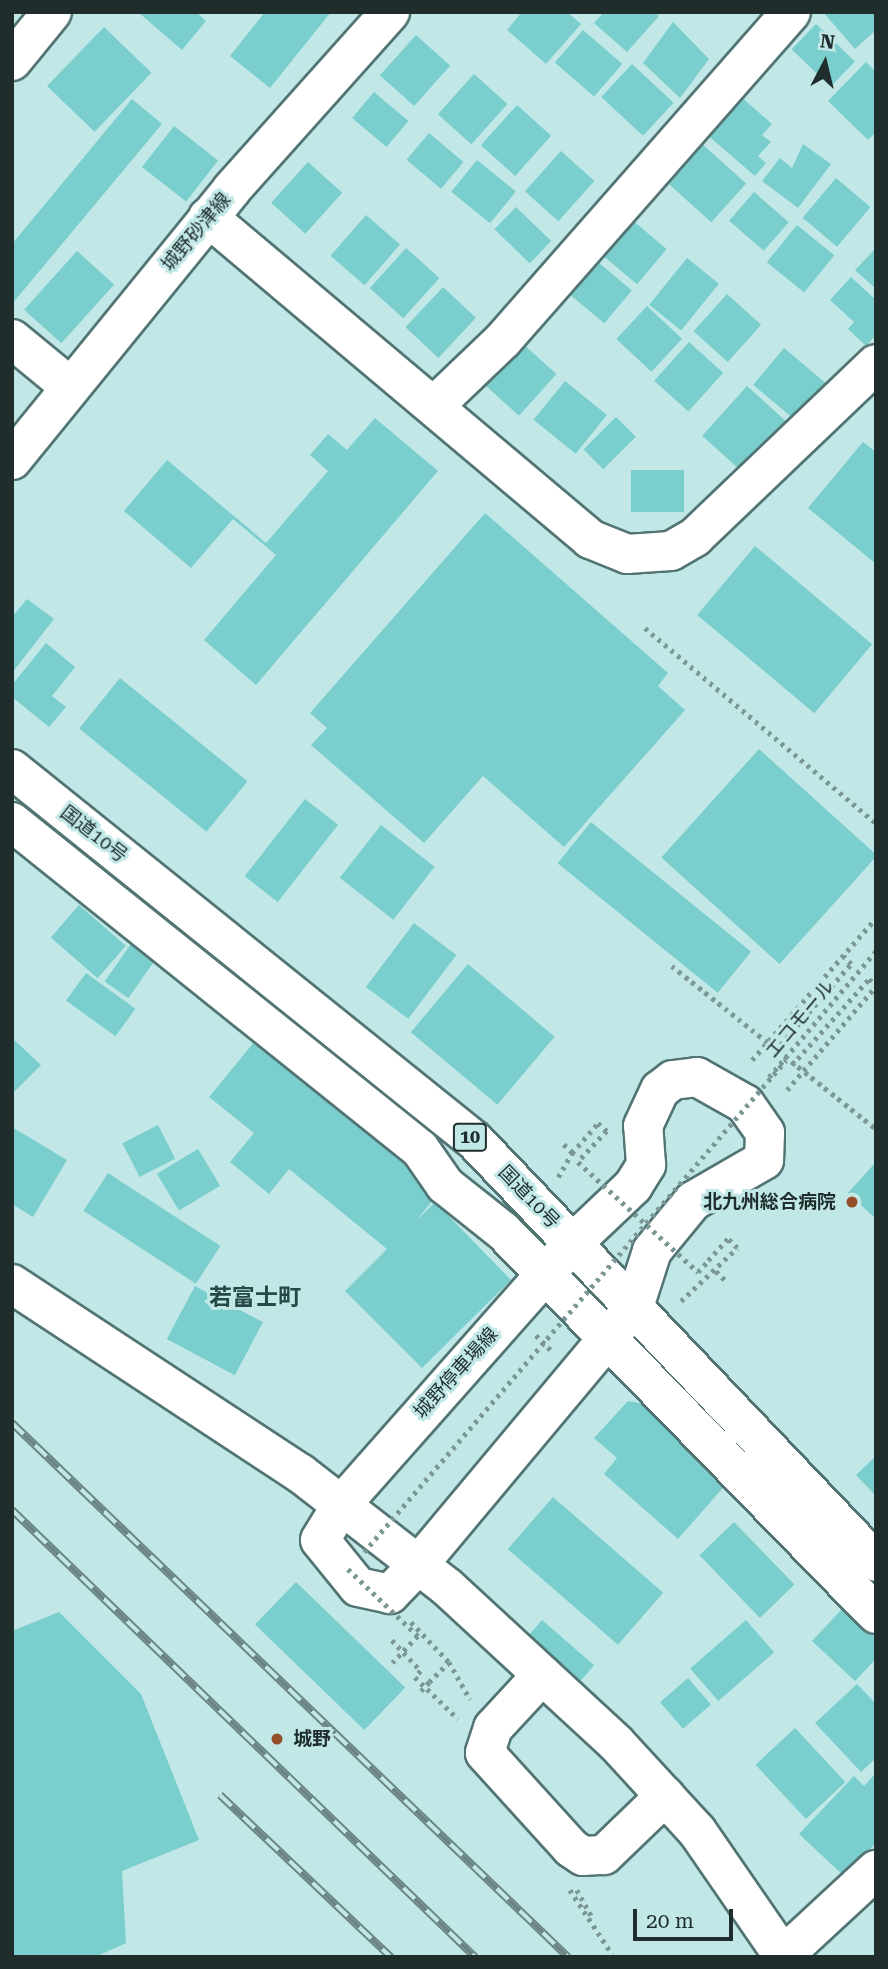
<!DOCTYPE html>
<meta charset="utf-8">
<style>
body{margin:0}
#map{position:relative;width:888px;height:1969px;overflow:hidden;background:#c1e8e7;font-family:"Roboto Serif","Noto Sans JP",serif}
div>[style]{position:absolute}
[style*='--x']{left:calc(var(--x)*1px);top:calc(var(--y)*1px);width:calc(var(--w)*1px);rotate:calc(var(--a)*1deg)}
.building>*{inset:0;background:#7acecd;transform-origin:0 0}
.path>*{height:4.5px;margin-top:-2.25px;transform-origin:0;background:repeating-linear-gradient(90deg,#7b9796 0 3.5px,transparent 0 8.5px)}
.roads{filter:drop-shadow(2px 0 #527574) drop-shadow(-2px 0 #527574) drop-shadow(0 2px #527574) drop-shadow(0 -2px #527574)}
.minor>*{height:38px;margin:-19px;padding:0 19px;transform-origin:19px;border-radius:19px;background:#fff}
.major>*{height:38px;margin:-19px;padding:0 19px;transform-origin:19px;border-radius:19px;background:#fff}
.highway>*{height:38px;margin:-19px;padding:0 19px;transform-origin:19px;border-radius:19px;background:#fff}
.rail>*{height:8px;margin-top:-4px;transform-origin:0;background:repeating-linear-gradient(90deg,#c1e8e7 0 16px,#6b8584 0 32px);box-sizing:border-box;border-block:2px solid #6b8584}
.path-bridge>*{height:4.5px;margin-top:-2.25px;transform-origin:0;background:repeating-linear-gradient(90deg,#7b9796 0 3.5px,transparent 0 8.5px)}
.dots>*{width:19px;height:19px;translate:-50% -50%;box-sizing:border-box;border:4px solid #c1e8e7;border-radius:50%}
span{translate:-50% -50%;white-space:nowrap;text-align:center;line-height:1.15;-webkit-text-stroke:6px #c1e8e7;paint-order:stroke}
.shield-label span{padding:2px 5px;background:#c1e8e7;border:2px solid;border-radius:5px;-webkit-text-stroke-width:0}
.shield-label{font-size:18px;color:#1f2e2d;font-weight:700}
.street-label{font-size:19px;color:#1f2e2d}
.poi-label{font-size:19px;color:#1f2e2d;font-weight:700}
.right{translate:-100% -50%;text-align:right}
.left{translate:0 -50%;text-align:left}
.quarter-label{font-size:23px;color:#264948;font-weight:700}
.frame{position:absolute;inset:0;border:14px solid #1f2e2d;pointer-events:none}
.north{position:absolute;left:790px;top:28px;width:70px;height:70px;-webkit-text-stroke:5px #c1e8e7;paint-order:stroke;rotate:7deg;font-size:19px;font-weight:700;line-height:28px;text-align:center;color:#1f2e2d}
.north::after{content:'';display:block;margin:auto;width:24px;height:32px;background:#1f2e2d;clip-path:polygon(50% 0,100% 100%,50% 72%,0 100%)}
.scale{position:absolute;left:633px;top:1909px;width:100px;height:32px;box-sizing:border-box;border:4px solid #1f2e2d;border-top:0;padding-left:9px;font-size:21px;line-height:24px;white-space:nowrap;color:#1f2e2d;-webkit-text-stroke:5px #c1e8e7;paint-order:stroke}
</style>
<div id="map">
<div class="building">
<i style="clip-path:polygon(138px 12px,196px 12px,206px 21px,182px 50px)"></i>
<i style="clip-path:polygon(265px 12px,331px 12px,270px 88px,230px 56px)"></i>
<i style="clip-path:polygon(522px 12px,567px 12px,581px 24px,546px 64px,507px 30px)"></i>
<i style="clip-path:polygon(604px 12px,654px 12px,659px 16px,627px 52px,594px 23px)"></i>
<i style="clip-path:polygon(823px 12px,876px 12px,876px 30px,855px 49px)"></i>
<i style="clip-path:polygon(673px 22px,709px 59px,680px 98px,643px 63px)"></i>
<i style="left:816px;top:24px;width:54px;height:35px;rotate:44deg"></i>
<i style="left:104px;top:27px;width:66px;height:82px;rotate:44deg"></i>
<i style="left:583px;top:30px;width:52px;height:43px;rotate:41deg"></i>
<i style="left:416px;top:35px;width:46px;height:54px;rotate:42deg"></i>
<i style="clip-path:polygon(866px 62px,876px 72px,876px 132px,868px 140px,828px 101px)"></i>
<i style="left:632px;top:64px;width:57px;height:45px;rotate:43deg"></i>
<i style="left:474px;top:74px;width:45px;height:54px;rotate:42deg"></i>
<i style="left:374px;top:92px;width:45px;height:34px;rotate:40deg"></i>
<i style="clip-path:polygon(739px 95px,772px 124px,762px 135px,771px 142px,758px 156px,766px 163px,755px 176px,705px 133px)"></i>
<i style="clip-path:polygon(132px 99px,162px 124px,12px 304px,12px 244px)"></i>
<i style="left:517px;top:105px;width:46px;height:54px;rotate:42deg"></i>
<i style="left:174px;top:126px;width:56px;height:52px;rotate:38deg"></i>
<i style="left:429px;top:133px;width:45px;height:35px;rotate:40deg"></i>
<i style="left:700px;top:142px;width:62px;height:52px;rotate:42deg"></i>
<i style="clip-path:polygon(803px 144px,831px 164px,798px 208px,762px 181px,780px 158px,792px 168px)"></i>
<i style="left:561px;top:151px;width:45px;height:54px;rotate:42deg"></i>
<i style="left:477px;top:160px;width:50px;height:41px;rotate:39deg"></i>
<i style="left:308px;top:162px;width:46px;height:55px;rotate:42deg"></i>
<i style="left:836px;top:178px;width:45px;height:52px;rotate:40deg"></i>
<i style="left:754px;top:192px;width:46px;height:38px;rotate:41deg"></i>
<i style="left:516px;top:207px;width:49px;height:31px;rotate:44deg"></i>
<i style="left:366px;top:215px;width:45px;height:54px;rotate:41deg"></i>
<i style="left:626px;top:215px;width:53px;height:46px;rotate:40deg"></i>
<i style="left:797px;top:225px;width:48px;height:48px;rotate:39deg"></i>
<i style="left:406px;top:248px;width:45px;height:54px;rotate:42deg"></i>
<i style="clip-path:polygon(876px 248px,876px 289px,855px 270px)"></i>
<i style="left:77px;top:251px;width:50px;height:79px;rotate:42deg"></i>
<i style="left:592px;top:257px;width:52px;height:43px;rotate:40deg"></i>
<i style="left:687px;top:258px;width:41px;height:60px;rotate:39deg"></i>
<i style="clip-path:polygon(851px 277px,876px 300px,876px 335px,866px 346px,848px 329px,854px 322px,830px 300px)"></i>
<i style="left:443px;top:287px;width:45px;height:55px;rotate:43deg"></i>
<i style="left:727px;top:294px;width:46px;height:50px;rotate:42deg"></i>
<i style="left:647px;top:306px;width:48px;height:45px;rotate:43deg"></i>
<i style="left:689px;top:342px;width:46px;height:52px;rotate:42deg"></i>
<i style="left:523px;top:344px;width:45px;height:56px;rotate:42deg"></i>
<i style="left:784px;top:348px;width:54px;height:48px;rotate:40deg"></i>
<i style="left:565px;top:381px;width:54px;height:50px;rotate:39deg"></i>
<i style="left:747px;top:386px;width:54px;height:67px;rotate:42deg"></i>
<i style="left:616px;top:417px;width:28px;height:46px;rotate:45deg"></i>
<i style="clip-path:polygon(375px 418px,438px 471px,256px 685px,204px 640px,276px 555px,233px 519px,191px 568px,124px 511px,167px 460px,266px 543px,328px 471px,310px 455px,328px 434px,347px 450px)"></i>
<i style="clip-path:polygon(863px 442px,876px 452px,876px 564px,808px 508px)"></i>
<i style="left:684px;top:470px;width:42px;height:53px;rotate:90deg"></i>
<i style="clip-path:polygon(485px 513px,668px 673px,658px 686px,685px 710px,564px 847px,483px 776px,424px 843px,311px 745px,327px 728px,310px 713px)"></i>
<i style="left:755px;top:546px;width:153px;height:90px;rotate:40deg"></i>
<i style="clip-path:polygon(27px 599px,54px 619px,12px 673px,12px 617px)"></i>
<i style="clip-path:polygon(46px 643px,75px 667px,52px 696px,66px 707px,49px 727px,12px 697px,12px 685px)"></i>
<i style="left:120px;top:678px;width:164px;height:65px;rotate:39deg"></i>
<i style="left:759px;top:749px;width:159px;height:146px;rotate:42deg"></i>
<i style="left:305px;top:799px;width:42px;height:98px;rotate:38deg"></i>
<i style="left:591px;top:822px;width:206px;height:53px;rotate:39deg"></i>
<i style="left:381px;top:825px;width:68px;height:67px;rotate:38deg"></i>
<i style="left:79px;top:905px;width:62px;height:43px;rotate:41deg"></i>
<i style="left:414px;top:923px;width:53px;height:80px;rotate:37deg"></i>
<i style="left:135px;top:938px;width:29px;height:53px;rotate:35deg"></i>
<i style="left:468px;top:964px;width:113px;height:89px;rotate:40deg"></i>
<i style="left:86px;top:973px;width:61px;height:34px;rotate:36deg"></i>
<i style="clip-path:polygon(260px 1035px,445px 1185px,416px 1221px,435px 1202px,511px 1280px,422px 1368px,345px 1291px,387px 1249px,289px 1169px,269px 1194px,230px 1162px,254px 1133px,209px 1097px)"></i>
<i style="clip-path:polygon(12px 1038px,41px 1065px,12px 1094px)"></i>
<i style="left:158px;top:1125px;width:38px;height:40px;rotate:63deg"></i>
<i style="clip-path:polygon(12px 1127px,67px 1160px,33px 1217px,12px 1204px)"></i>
<i style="left:198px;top:1149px;width:43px;height:48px;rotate:59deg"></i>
<i style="clip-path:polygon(876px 1162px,876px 1219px,848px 1193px)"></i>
<i style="left:108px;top:1173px;width:134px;height:45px;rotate:33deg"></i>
<i style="left:195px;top:1286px;width:77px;height:60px;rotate:28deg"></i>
<i style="clip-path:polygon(628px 1401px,662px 1407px,736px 1473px,678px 1539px,604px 1474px,617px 1458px,594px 1438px)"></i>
<i style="clip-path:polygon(876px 1456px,876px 1496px,856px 1475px)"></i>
<i style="left:553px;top:1497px;width:146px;height:69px;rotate:41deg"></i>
<i style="left:734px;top:1522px;width:87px;height:48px;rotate:46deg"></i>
<i style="left:296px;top:1582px;width:152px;height:59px;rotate:44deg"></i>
<i style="clip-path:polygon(843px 1608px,876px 1639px,876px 1659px,855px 1681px,812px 1641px)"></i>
<i style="clip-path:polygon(59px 1612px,141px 1694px,199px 1840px,122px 1871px,126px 1943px,95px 1957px,12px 1957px,12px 1631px)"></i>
<i style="left:542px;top:1620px;width:69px;height:31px;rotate:41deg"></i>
<i style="left:746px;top:1620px;width:43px;height:74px;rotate:49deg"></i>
<i style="left:688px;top:1678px;width:35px;height:37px;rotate:49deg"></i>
<i style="clip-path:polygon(857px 1684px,876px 1704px,876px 1758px,861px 1772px,815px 1723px)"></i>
<i style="left:795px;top:1728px;width:74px;height:54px;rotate:47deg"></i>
<i style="clip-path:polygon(876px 1773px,876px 1843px,844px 1876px,799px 1834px,854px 1776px,864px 1786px)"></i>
</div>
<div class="path">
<i style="--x:645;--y:628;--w:302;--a:40.2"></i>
<i style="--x:775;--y:1051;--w:116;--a:-48.9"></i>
<i style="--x:851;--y:964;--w:11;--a:-135"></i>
<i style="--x:752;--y:1060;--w:189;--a:-48.9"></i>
<i style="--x:792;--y:1065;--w:115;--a:-48.2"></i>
<i style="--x:869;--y:979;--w:9;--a:41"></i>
<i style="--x:769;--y:1077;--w:165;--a:-49.7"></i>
<i style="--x:787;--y:1090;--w:137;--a:-49.4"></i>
<i style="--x:572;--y:1153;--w:40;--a:-49"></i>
<i style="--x:598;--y:1123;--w:12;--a:42"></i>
<i style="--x:607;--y:1131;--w:42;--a:133.1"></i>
<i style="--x:558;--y:1177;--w:28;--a:-60"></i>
<i style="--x:572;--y:1153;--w:14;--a:-135"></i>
<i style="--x:716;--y:1271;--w:17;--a:45"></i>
<i style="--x:681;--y:1301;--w:77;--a:-43.4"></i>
<i style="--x:737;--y:1248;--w:13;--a:-135"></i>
<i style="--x:728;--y:1239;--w:31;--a:132"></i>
<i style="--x:536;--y:1335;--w:23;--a:45"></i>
<i style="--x:411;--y:1622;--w:55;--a:46.5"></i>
<i style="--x:449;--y:1662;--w:43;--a:60.4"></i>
<i style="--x:392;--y:1640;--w:42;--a:46.9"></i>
<i style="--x:421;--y:1671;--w:8;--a:135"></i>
<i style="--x:415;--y:1677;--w:60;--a:44.3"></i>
<i style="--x:429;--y:1682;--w:28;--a:-45"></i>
<i style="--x:570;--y:1890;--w:77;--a:56.7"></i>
<i style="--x:577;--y:1890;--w:33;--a:61"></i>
</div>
<div class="roads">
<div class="minor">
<i style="--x:12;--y:61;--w:63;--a:-50.8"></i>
<i style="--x:208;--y:217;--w:500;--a:40.1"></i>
<i style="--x:590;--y:539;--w:40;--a:22"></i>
<i style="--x:627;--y:554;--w:44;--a:-3.9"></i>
<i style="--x:671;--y:551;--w:28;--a:-30"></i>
<i style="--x:695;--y:537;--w:250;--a:-43.7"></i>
<i style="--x:12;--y:339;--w:72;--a:39.4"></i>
<i style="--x:434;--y:406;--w:95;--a:-43.7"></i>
<i style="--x:503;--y:340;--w:436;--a:-48.7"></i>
<i style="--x:573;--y:1243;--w:83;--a:-43.5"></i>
<i style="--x:633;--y:1186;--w:25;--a:-58"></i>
<i style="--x:646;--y:1165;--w:39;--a:-94"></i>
<i style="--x:643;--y:1126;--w:40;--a:-65"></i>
<i style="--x:660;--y:1090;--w:16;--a:-38"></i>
<i style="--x:673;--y:1080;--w:24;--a:-7"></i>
<i style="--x:697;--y:1077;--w:55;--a:29.4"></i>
<i style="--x:745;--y:1104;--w:35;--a:55"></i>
<i style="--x:765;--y:1133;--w:27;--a:92"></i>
<i style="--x:764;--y:1160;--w:82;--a:150"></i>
<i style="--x:693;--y:1201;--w:65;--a:129.4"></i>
<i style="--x:652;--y:1251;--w:59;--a:107.8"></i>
<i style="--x:12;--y:1284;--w:344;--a:33.3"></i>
<i style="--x:300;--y:1473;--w:186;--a:37.8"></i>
<i style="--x:447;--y:1587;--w:230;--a:42.7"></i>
<i style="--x:616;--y:1743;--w:120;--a:47.4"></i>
<i style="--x:697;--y:1831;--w:153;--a:55.4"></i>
<i style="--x:342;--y:1504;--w:42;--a:121.4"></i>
<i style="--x:320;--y:1540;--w:60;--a:51"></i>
<i style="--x:358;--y:1587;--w:33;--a:12"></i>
<i style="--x:390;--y:1594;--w:42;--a:-46"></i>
<i style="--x:542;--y:1675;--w:72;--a:132.8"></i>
<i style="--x:493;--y:1728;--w:26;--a:108"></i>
<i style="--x:485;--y:1753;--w:128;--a:47.8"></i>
<i style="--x:571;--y:1848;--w:14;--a:34"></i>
<i style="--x:583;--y:1856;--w:21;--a:-3"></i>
<i style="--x:604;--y:1855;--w:85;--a:-44"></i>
<i style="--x:783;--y:1956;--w:127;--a:-42.8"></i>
</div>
<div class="major">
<i style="--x:12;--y:460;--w:349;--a:-50.9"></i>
<i style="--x:232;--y:189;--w:237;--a:-48.2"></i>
<i style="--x:342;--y:1504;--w:341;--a:-48.5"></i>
<i style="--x:419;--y:1564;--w:335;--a:-50.1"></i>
</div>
<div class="highway">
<i style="--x:12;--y:769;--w:594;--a:38.78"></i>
<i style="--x:475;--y:1141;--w:581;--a:46.39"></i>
<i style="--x:12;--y:822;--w:523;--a:38.71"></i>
<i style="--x:420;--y:1149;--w:44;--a:55.2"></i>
<i style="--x:445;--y:1185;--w:75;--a:38.5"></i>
<i style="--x:504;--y:1232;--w:533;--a:45.76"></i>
</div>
</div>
<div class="rail">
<i style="--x:12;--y:1423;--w:771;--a:43.84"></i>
<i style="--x:12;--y:1510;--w:644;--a:43.99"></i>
<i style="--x:220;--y:1795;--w:236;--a:43.5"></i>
</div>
<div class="path-bridge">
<i style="--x:672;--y:966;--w:261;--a:38.6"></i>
<i style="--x:578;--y:1162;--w:163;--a:42.5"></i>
<i style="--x:698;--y:1272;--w:13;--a:-48"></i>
<i style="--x:364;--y:1552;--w:648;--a:-49.38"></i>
<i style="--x:348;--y:1569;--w:97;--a:43.7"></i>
<i style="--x:418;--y:1636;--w:37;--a:133"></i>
<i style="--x:421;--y:1691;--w:12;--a:-48"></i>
</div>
<div class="dots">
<i style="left:852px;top:1202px;background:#954e28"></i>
<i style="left:277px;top:1739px;background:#954e28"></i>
</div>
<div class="shield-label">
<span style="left:470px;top:1137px">10</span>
</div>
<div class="street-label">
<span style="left:196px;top:232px;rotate:-50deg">城野砂津線</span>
<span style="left:94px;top:834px;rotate:38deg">国道10号</span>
<span style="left:800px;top:1019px;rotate:-50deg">エコモール</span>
<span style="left:529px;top:1197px;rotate:46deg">国道10号</span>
<span style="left:456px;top:1373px;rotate:-48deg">城野停車場線</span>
</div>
<div class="poi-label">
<span class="right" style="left:836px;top:1202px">北九州総合病院</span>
<span class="left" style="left:293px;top:1739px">城野</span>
</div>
<div class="quarter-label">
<span style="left:255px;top:1298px">若富士町</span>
</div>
<div class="frame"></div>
<div class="north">N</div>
<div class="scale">20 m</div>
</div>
